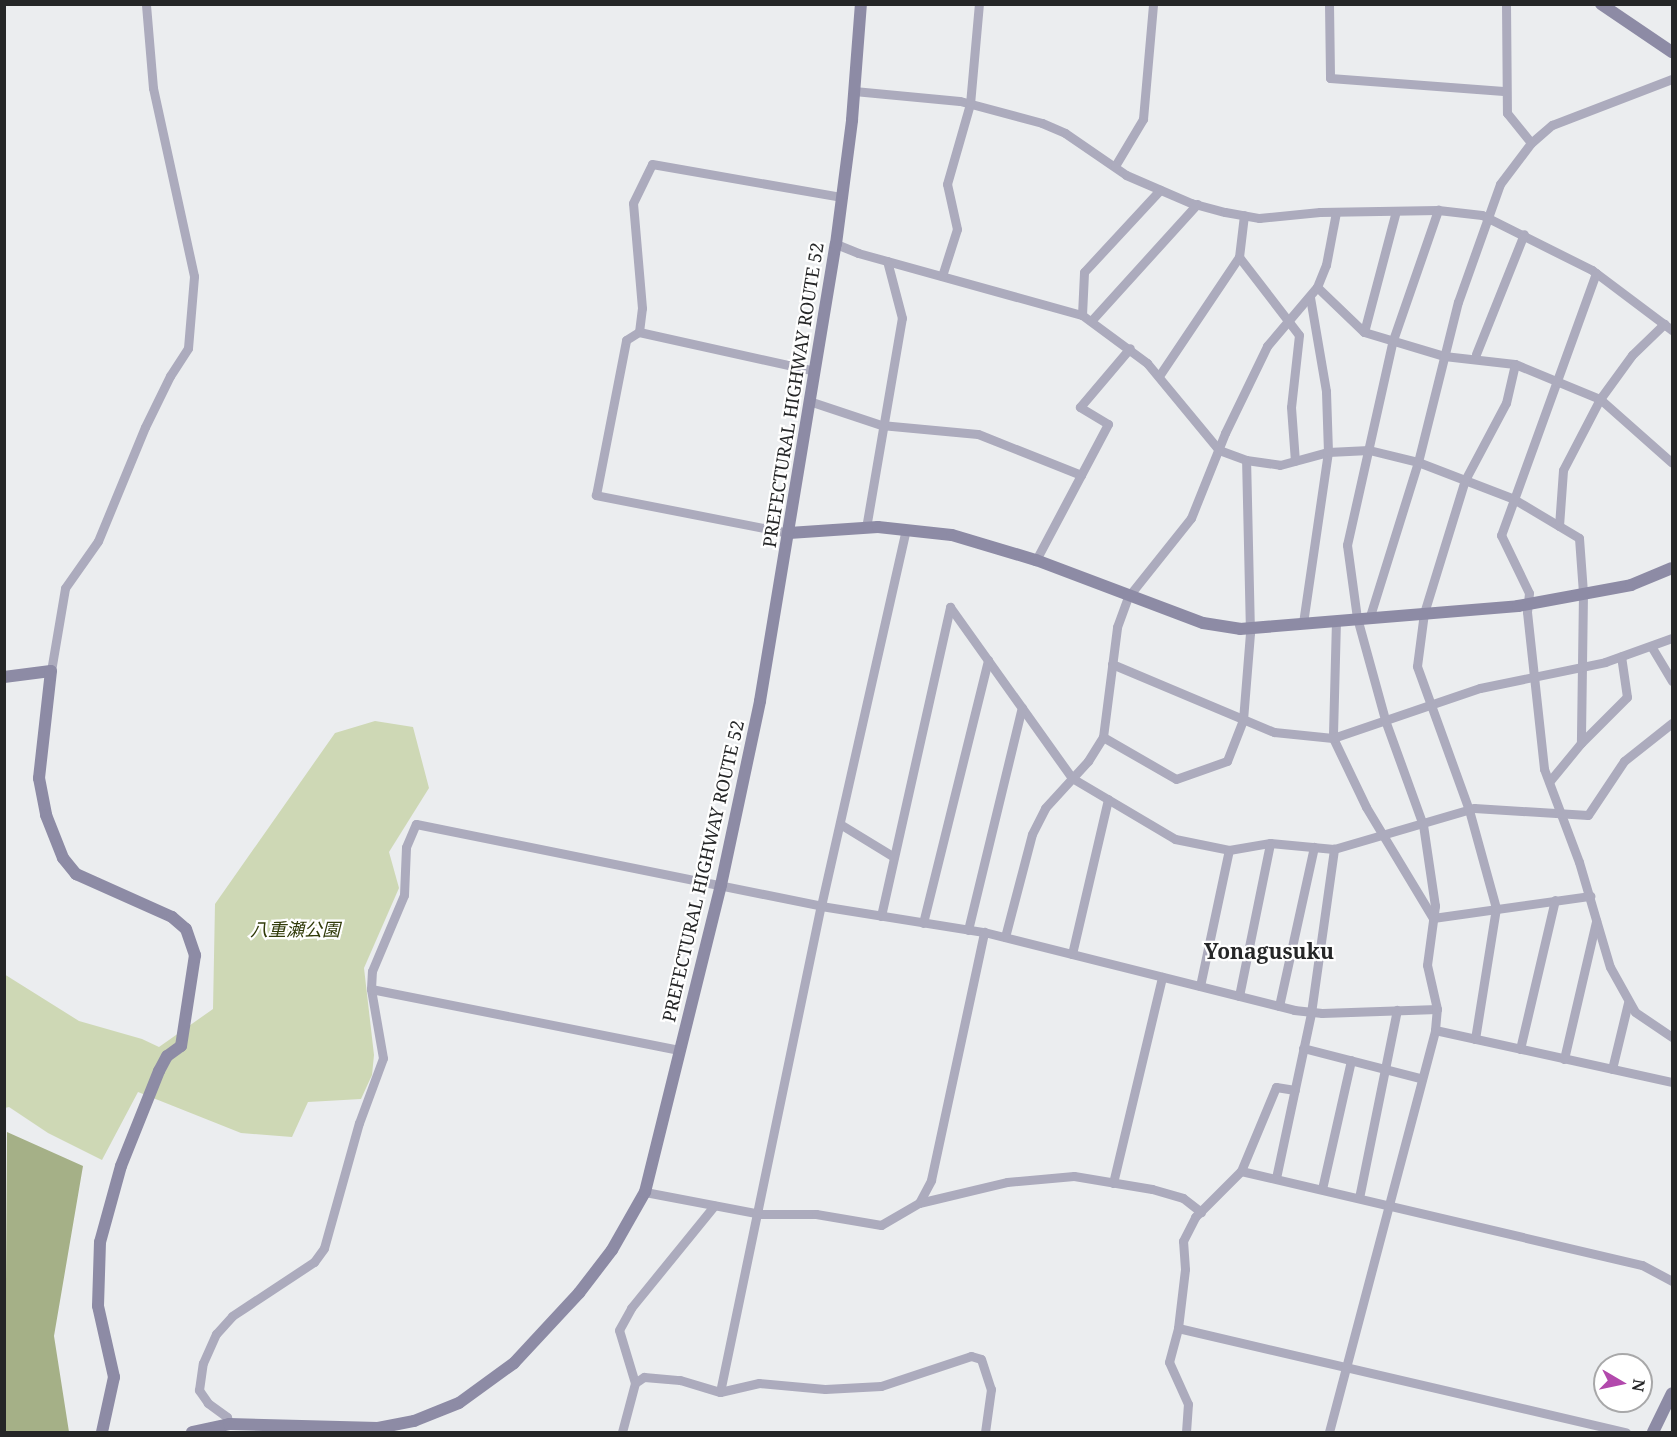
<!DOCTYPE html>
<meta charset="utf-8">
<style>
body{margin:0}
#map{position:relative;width:1677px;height:1437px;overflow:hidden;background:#ebedef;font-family:"Noto Serif","Noto Sans JP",serif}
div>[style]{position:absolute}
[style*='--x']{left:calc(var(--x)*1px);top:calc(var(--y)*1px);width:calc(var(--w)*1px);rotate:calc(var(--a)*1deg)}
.green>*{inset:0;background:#ced8b5}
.forest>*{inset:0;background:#a5b087}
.street>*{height:9px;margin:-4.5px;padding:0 4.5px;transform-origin:4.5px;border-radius:4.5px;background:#acabbd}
.secondary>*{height:12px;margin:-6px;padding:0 6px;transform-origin:6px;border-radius:6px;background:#8d8ba5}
span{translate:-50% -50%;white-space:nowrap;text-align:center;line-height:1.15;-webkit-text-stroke:4.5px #fff;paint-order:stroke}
.street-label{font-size:18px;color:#252627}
.park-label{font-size:18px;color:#313b0a;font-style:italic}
.quarter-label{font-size:21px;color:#252627;font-weight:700}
.frame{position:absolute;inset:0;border:6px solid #252627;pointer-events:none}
.north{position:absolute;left:1593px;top:1353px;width:60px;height:60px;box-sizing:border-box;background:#fff;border:2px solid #a8a8a9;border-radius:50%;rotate:99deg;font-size:16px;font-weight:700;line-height:24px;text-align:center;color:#252627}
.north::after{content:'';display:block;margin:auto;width:21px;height:27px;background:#b249ac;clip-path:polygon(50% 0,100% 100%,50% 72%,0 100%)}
</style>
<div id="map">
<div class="green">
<i style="clip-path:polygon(375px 721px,413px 727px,429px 788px,389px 852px,399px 888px,364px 968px,374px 1055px,372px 1075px,361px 1099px,308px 1102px,292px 1137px,241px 1133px,138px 1092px,102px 1160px,48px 1133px,9px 1107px,5px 1108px,4px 974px,79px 1021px,142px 1039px,159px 1047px,213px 1009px,215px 904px,335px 733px)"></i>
</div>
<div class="forest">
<i style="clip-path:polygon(7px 1132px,83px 1166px,54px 1336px,69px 1432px,5px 1432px)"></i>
</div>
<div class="street">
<i style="--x:1329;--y:4;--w:74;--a:89.2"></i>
<i style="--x:1330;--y:78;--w:174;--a:4.3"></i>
<i style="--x:1506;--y:4;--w:109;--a:89.5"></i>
<i style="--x:1507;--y:113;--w:38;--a:51"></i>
<i style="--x:854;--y:91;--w:106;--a:5.4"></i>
<i style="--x:960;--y:101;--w:85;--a:15"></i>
<i style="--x:1042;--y:123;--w:25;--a:23"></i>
<i style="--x:1065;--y:133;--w:74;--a:34.5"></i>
<i style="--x:1126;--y:175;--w:71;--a:23.3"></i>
<i style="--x:1191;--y:203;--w:35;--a:15"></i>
<i style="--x:1225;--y:212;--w:35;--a:10"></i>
<i style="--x:1259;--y:218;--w:61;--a:-5.6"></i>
<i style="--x:1320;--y:212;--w:118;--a:-1"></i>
<i style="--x:1438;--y:210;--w:44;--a:6.5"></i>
<i style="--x:1482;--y:215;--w:123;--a:26.6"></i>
<i style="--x:1592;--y:270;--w:100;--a:36.9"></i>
<i style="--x:1115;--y:166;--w:55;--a:-59.2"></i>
<i style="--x:1143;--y:119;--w:115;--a:-85"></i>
<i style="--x:836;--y:244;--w:24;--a:22"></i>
<i style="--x:858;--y:253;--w:232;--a:15.5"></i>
<i style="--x:1082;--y:315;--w:81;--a:36.4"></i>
<i style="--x:1147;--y:363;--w:113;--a:50.4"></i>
<i style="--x:1219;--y:450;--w:29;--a:20"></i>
<i style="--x:1246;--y:460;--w:34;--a:8"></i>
<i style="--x:1280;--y:465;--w:50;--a:-15.2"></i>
<i style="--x:1328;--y:452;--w:41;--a:-2.8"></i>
<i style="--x:1369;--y:450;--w:50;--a:13.8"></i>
<i style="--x:1418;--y:462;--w:101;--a:21"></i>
<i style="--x:1512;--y:498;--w:78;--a:30.8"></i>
<i style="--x:1579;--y:538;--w:55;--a:85.8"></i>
<i style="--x:1583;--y:593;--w:150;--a:90.8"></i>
<i style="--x:1581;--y:743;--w:50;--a:129.4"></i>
<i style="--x:1239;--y:257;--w:98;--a:52.4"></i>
<i style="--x:1299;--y:335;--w:72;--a:96.3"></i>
<i style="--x:1291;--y:407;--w:54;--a:85.8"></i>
<i style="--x:1596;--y:273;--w:279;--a:109.9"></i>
<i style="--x:1501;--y:535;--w:64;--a:64.2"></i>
<i style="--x:1529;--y:593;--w:19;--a:96"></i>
<i style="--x:1527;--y:612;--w:158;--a:83.8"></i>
<i style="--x:1544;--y:769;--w:99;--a:69.4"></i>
<i style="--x:1579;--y:862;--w:109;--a:73.6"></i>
<i style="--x:1610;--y:967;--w:51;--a:60.9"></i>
<i style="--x:1635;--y:1012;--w:45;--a:34"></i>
<i style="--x:942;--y:276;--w:49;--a:-72.3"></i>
<i style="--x:957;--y:229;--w:46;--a:-102.5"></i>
<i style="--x:947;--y:184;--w:83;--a:-74"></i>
<i style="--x:970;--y:104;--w:100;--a:-84.9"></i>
<i style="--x:1317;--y:287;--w:65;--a:43.8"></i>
<i style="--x:1364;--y:332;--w:84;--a:16.7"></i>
<i style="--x:1444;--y:356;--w:71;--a:6.4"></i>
<i style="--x:1515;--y:364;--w:92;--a:22.4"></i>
<i style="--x:1600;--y:399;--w:96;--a:41.6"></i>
<i style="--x:1082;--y:315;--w:43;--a:-87.3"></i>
<i style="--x:1084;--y:272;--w:112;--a:-47.2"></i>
<i style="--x:1091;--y:321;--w:158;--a:-47.8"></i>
<i style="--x:639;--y:332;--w:24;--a:-83"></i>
<i style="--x:642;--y:308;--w:105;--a:-94.9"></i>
<i style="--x:633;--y:203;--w:43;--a:-64"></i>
<i style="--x:652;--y:164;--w:193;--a:9.9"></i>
<i style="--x:1364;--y:332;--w:125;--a:-75.2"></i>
<i style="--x:1476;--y:354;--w:129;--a:-68.2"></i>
<i style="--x:1159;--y:376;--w:143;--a:-56.1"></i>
<i style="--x:1239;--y:257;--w:42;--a:-83.2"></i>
<i style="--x:809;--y:401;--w:76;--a:18.4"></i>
<i style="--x:881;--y:425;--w:97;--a:5.3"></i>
<i style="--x:978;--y:434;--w:111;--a:21.7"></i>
<i style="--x:1559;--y:526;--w:56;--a:-85.9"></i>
<i style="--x:1563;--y:470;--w:80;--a:-62.5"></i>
<i style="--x:1600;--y:399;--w:54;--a:-54"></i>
<i style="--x:1632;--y:355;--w:45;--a:-44.1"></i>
<i style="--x:866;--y:528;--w:213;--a:-80.3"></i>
<i style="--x:902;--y:318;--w:59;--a:-104.7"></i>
<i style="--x:789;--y:533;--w:197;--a:-168.9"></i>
<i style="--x:596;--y:495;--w:158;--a:-79"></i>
<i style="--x:626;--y:340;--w:15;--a:-32"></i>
<i style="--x:639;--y:332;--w:180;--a:12.5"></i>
<i style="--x:1036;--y:560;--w:154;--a:-62.1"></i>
<i style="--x:1108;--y:424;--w:33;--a:-149"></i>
<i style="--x:1080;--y:407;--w:77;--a:-49.7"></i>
<i style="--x:1370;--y:616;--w:161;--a:-72.7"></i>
<i style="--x:1418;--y:462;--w:165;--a:-76"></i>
<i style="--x:1458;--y:302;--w:125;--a:-70.4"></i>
<i style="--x:1500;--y:184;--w:51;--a:-52.9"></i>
<i style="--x:1531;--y:143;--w:28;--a:-41"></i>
<i style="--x:1552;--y:125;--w:129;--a:-21"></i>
<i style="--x:1336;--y:620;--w:118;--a:91.5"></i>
<i style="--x:1333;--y:738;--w:76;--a:64.4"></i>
<i style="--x:1366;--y:807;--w:130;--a:58.9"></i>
<i style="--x:1433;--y:918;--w:159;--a:-8"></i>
<i style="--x:1303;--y:623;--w:173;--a:-81.7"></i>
<i style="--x:1328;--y:452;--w:61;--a:-91.9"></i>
<i style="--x:1326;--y:391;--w:95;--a:-99.7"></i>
<i style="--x:1651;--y:646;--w:41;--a:59"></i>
<i style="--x:1112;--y:664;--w:176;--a:22.8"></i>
<i style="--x:1274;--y:732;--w:59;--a:5.8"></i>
<i style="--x:1333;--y:738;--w:155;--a:-18.8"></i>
<i style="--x:1480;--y:688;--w:128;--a:-11.7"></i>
<i style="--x:1605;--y:662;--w:71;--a:-19.7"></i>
<i style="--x:51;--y:671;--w:84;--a:-80.4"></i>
<i style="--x:65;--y:588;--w:57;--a:-54.9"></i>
<i style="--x:98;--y:541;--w:123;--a:-67.6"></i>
<i style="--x:145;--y:427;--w:57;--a:-63.9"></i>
<i style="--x:170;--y:376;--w:33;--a:-57"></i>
<i style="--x:188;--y:348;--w:72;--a:-85.2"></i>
<i style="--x:194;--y:276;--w:192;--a:-102.3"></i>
<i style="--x:153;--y:88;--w:84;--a:-94.8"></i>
<i style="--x:1103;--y:737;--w:84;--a:29.9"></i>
<i style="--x:1176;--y:779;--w:54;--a:-19.4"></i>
<i style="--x:1227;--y:761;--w:44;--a:-68.7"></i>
<i style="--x:1243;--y:720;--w:87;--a:-85.4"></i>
<i style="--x:1250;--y:633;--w:173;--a:-91.3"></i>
<i style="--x:1581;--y:743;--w:65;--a:-45"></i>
<i style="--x:1627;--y:697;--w:41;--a:-98.3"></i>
<i style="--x:840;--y:824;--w:63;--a:31.4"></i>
<i style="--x:881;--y:916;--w:317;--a:-77.4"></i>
<i style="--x:950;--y:607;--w:210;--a:54.5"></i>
<i style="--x:1072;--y:778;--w:120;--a:30.6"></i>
<i style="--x:1175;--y:839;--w:55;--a:11.5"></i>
<i style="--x:1229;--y:850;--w:42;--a:-9.7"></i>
<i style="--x:1270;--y:843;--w:64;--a:5.4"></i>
<i style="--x:1334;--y:849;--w:146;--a:-16.3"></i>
<i style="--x:1474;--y:808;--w:114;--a:3.5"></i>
<i style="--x:1588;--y:815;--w:65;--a:-56.3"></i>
<i style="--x:1624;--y:761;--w:61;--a:-38.4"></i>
<i style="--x:923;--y:923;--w:271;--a:-76.1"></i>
<i style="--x:968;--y:930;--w:229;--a:-76.4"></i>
<i style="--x:1005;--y:937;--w:106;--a:-75.3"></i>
<i style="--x:1032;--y:834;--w:29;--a:-63"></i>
<i style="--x:1045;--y:808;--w:64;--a:-47.5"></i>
<i style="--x:1088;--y:761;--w:28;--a:-58"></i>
<i style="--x:1103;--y:737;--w:111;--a:-82.7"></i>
<i style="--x:1117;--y:627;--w:32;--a:-70"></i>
<i style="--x:1128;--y:597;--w:101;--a:-51.4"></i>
<i style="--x:1191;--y:518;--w:92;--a:-68.2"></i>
<i style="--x:1225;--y:433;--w:97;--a:-64.2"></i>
<i style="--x:1267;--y:346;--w:77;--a:-49.7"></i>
<i style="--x:1317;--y:287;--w:24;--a:-68"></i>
<i style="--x:1326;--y:265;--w:54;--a:-79.3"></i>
<i style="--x:1072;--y:954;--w:159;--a:-76.9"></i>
<i style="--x:1200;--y:986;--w:139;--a:-78"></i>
<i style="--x:371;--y:989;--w:18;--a:-87"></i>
<i style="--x:372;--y:971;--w:82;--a:-67.2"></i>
<i style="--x:404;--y:895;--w:48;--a:-87.6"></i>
<i style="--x:406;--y:847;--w:25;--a:-67"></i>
<i style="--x:416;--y:824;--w:413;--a:11.4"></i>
<i style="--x:821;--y:906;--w:165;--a:9.1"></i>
<i style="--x:984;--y:932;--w:320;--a:14.1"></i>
<i style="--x:1294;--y:1010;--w:28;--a:6"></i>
<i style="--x:1322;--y:1013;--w:115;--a:-2"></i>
<i style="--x:1239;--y:996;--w:156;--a:-78.5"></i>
<i style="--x:1279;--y:1006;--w:163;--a:-77.6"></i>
<i style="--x:1435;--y:1030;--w:243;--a:12.4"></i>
<i style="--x:1475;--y:1039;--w:133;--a:-80.9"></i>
<i style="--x:1496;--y:908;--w:102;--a:-105.4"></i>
<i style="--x:1469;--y:810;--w:153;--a:-109.9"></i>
<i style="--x:1417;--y:666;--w:53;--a:-82.5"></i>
<i style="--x:1424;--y:613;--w:139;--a:-72.9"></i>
<i style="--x:1465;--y:480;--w:87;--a:-62"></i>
<i style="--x:1506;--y:403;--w:40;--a:-77"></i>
<i style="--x:1303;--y:1048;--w:121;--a:14.4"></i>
<i style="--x:1520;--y:1049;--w:153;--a:-76.8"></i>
<i style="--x:1564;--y:1059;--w:142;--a:-76.9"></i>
<i style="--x:1612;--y:1069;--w:68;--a:-76.4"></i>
<i style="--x:1241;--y:1171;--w:91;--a:-67.4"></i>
<i style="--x:1276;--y:1087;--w:19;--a:9"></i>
<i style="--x:1276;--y:1178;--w:169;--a:-78"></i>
<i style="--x:1311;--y:1013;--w:166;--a:-82"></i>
<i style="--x:1113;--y:1183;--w:212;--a:-76.6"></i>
<i style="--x:1322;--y:1189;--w:132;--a:-77.3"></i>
<i style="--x:645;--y:1192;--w:117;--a:10.8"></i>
<i style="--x:760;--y:1214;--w:56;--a:0"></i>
<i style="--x:816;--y:1214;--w:66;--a:9.6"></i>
<i style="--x:881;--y:1225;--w:44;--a:-30.1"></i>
<i style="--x:919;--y:1203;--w:26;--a:-62"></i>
<i style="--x:931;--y:1180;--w:254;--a:-77.9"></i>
<i style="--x:1359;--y:1198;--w:192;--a:-78.6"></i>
<i style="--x:919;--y:1203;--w:90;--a:-13.4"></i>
<i style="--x:1007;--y:1182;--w:67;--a:-5.1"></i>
<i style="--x:1074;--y:1176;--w:79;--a:9.5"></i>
<i style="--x:1152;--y:1189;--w:32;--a:16"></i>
<i style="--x:1183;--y:1198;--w:23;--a:38"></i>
<i style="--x:1178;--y:1328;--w:460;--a:13.1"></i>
<i style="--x:635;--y:1383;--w:55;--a:-106.8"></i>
<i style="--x:619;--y:1330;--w:25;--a:-61"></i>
<i style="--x:631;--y:1308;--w:132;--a:-50.9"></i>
<i style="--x:720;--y:1392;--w:496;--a:-78.3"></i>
<i style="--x:821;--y:906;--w:386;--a:-77.3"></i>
<i style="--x:229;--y:1424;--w:7;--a:-106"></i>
<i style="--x:227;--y:1417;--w:24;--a:-144"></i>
<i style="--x:208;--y:1403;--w:16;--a:-125"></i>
<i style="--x:199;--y:1390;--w:27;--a:-82"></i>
<i style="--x:203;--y:1363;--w:32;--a:-66"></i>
<i style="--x:216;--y:1334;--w:24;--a:-48"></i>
<i style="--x:232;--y:1316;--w:98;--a:-33.4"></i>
<i style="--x:314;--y:1262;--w:17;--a:-54"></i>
<i style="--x:324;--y:1248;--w:130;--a:-74.4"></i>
<i style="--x:359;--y:1123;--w:69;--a:-69.7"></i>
<i style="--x:383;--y:1058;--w:70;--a:-99.9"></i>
<i style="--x:371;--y:989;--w:314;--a:11.2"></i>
<i style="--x:622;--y:1432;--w:51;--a:-75.1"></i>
<i style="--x:635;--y:1383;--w:11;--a:-34"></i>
<i style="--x:644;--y:1377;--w:36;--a:5"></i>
<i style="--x:680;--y:1380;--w:42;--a:16.7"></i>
<i style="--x:720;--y:1392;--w:40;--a:-13"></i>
<i style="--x:759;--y:1383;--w:66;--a:5.2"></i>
<i style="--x:825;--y:1389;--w:56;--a:-3.1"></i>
<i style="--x:881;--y:1386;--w:95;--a:-18.4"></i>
<i style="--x:971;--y:1356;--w:10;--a:17"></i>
<i style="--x:981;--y:1359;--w:32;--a:72"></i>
<i style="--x:991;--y:1389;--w:43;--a:97.9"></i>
<i style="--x:1186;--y:1432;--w:28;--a:-86"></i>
<i style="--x:1188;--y:1404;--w:46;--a:-114.3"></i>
<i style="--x:1169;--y:1362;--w:35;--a:-75"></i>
<i style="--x:1178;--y:1328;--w:59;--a:-83.2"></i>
<i style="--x:1185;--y:1269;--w:28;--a:-94"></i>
<i style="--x:1183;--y:1241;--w:27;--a:-63"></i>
<i style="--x:1195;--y:1217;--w:65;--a:-45"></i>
<i style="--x:1241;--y:1171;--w:412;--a:13.2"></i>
<i style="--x:1642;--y:1265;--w:34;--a:28"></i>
<i style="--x:1329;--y:1432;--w:416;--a:-75.2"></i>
<i style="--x:1435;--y:1030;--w:21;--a:-85"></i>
<i style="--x:1437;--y:1009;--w:45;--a:-102.8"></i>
<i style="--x:1427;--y:965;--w:60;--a:-82.3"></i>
<i style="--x:1435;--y:906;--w:82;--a:-98.4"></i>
<i style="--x:1423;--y:825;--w:109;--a:-109.9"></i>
<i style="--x:1386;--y:723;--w:109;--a:-105.4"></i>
<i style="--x:1357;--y:618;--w:74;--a:-97.8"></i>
<i style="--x:1347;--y:545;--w:210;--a:-77.4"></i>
<i style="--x:1393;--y:340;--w:138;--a:-70.9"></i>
</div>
<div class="secondary">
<i style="--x:1601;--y:4;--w:86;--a:34.1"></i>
<i style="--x:789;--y:533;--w:89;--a:-3.9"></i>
<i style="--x:878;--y:527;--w:74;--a:6.2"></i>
<i style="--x:952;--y:535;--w:88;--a:16.6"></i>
<i style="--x:1036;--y:560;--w:178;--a:20.7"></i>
<i style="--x:1203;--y:623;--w:37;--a:9"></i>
<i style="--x:1240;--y:629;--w:279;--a:-4.7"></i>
<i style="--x:1518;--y:606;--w:115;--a:-10.5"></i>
<i style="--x:1631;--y:585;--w:44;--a:-22.5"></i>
<i style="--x:4;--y:677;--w:47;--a:-7.3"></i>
<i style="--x:51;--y:671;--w:108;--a:96.4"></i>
<i style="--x:39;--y:778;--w:38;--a:79"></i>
<i style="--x:46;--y:815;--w:46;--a:68.4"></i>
<i style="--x:63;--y:858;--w:21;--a:51"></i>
<i style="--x:76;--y:874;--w:105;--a:24.1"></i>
<i style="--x:172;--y:917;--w:18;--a:41"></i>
<i style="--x:186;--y:929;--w:28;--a:71"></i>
<i style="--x:195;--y:955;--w:92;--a:98.7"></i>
<i style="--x:181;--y:1046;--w:17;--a:144"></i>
<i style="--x:167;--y:1056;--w:17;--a:118"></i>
<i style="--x:159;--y:1071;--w:102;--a:111.8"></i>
<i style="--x:121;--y:1166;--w:79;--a:105.4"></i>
<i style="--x:100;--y:1242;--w:64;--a:91.8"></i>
<i style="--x:98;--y:1306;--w:73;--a:77.3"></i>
<i style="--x:114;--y:1377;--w:56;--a:102.3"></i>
<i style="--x:192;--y:1432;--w:38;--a:-12"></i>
<i style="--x:229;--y:1424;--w:149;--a:1.5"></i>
<i style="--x:378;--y:1428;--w:37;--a:-11"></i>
<i style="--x:414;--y:1421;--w:48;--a:-21.8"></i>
<i style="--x:459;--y:1403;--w:68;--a:-36"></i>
<i style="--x:514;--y:1363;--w:96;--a:-47.1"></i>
<i style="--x:579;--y:1293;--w:54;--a:-52.5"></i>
<i style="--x:612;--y:1250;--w:67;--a:-60.4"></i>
<i style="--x:645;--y:1192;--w:316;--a:-76.1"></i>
<i style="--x:721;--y:885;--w:188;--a:-78"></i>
<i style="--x:760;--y:701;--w:463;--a:-80.6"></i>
<i style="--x:836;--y:244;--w:125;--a:-82.6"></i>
<i style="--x:852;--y:120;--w:116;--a:-85.6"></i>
<i style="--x:1653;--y:1432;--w:43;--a:-64"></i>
</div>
<div class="street-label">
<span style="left:793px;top:395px;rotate:-81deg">PREFECTURAL HIGHWAY ROUTE 52</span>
<span style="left:703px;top:871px;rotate:-77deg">PREFECTURAL HIGHWAY ROUTE 52</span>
</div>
<div class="park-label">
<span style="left:295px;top:929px">八重瀬公園</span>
</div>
<div class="quarter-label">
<span style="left:1269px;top:951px">Yonagusuku</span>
</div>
<div class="frame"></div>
<div class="north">N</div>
</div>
